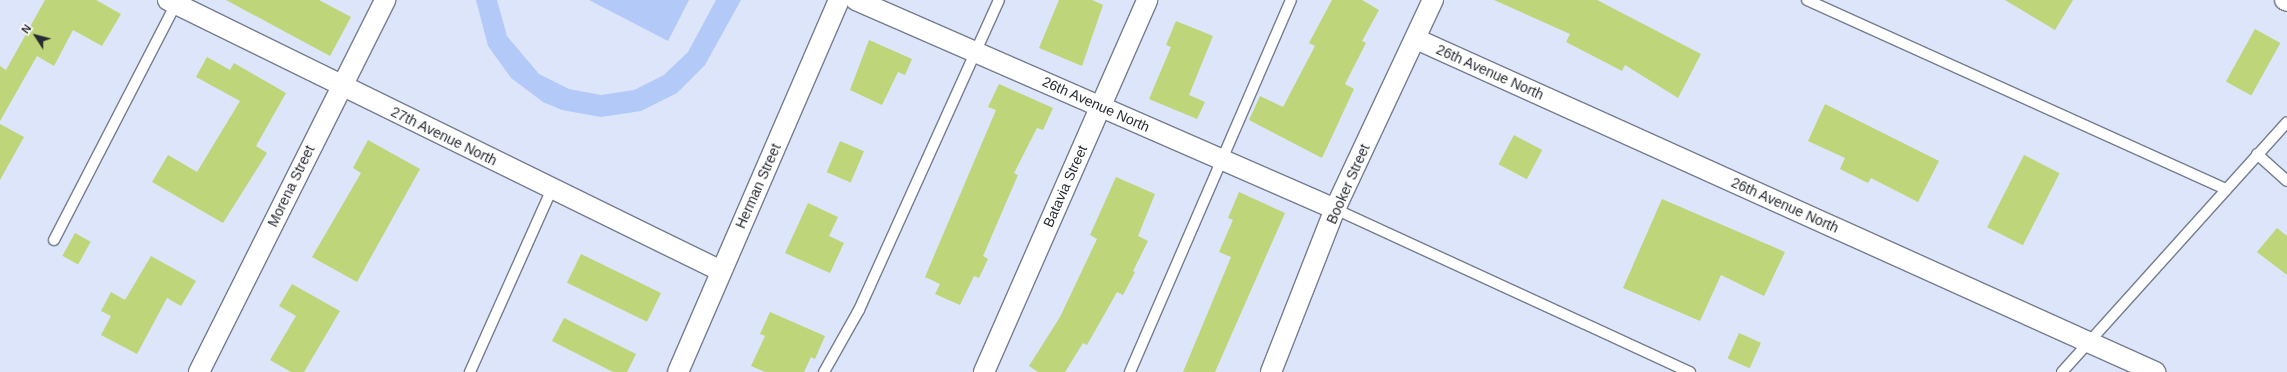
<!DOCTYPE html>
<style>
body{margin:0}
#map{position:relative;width:2287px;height:372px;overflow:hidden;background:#dce5f9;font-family:Helvetica,sans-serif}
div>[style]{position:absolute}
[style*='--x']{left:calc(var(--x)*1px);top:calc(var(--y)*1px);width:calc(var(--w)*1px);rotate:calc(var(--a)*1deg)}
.green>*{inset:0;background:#b3c9f8}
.building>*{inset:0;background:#bfd57a;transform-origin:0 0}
.roads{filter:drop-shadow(1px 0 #757d8f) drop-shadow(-1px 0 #757d8f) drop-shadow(0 1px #757d8f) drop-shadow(0 -1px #757d8f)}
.service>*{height:10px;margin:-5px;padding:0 5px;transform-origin:5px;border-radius:5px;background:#fff}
.minor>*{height:20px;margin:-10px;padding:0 10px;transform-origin:10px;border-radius:10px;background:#fff}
span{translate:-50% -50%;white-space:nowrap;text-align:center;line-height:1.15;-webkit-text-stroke:4px #fff;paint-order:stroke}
.street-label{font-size:14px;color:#272b32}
.north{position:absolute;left:16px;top:16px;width:40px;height:40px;-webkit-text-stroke:3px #fff;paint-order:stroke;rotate:306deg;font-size:11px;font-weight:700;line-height:16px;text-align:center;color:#272b32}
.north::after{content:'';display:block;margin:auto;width:14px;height:18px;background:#272b32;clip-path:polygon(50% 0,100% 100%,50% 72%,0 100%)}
</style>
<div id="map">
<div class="green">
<i style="clip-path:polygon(476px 0,497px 0,507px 36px,539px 74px,569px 89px,601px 95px,634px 90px,664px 75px,688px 52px,716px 0,741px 0,705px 65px,677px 93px,641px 111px,601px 117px,562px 110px,543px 102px,511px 78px,488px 46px)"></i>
<i style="clip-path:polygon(589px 0,689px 0,668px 41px)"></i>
</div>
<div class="building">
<i style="clip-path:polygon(45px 0,96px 0,121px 14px,102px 46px,73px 30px,54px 66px,37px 56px,0 121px,0 66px,6px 70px)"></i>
<i style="clip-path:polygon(226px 0,319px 0,351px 17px,330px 56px)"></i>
<i style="clip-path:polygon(1059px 0,1092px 0,1103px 5px,1082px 66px,1039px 48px)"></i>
<i style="clip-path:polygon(1332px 0,1362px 0,1379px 10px,1362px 41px,1366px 43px,1345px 84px,1354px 89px,1322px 158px,1249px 120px,1260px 96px,1283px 107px,1315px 46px,1309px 43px)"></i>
<i style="clip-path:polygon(1494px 0,1597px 0,1701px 54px,1678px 98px,1625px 65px,1622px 71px,1566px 42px,1570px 34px)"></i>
<i style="clip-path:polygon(2005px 0,2073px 0,2055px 30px)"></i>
<i style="clip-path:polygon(1176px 21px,1213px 36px,1189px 95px,1205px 102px,1197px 119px,1149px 99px,1171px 47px,1166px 45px)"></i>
<i style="left:2255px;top:29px;width:29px;height:60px;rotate:29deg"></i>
<i style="clip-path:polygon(869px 40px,912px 59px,905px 75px,898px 72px,882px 105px,850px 90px)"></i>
<i style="clip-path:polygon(207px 57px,230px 70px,234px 63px,286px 93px,256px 146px,267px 153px,223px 223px,152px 182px,168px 155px,197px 172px,240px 101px,196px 77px)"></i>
<i style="clip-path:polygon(999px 84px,1053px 108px,1043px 130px,1037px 128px,1014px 173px,1018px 175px,983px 256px,988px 259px,979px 278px,974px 276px,960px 305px,935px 294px,940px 284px,925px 277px,996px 110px,988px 107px)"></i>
<i style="clip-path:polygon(1825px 104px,1939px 161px,1918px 202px,1871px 178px,1868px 183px,1840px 169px,1845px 158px,1808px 141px)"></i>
<i style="clip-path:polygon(0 124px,24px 137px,0 180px)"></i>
<i style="left:1514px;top:135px;width:32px;height:33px;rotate:28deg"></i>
<i style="clip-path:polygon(368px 140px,420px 169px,357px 282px,312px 257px,361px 173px,353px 168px)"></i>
<i style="left:840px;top:141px;width:26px;height:34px;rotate:23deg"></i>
<i style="left:2024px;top:155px;width:40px;height:81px;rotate:27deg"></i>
<i style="clip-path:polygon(1116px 177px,1155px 194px,1138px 236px,1148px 241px,1133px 271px,1135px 272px,1123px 295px,1117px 292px,1087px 345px,1083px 343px,1065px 372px,1038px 372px,1029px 366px,1060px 317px,1097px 239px,1090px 235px)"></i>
<i style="clip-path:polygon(1239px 192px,1285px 213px,1215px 372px,1183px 372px,1231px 257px,1219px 252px,1233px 220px,1228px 218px)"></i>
<i style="clip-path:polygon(1662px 199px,1785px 252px,1764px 296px,1721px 275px,1700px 321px,1623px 288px)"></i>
<i style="clip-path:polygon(808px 203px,838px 217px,829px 236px,844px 243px,830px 273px,785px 253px)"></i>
<i style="clip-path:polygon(2277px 228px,2287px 236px,2287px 275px,2257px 252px)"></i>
<i style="left:75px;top:233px;width:18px;height:26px;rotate:29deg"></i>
<i style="left:581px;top:254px;width:89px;height:32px;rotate:26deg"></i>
<i style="clip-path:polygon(151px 256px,196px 281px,181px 306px,167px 298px,137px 354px,101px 335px,111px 316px,101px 311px,111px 292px,125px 300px)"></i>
<i style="clip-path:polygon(292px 284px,340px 311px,304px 372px,291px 372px,270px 360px,296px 316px,279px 306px)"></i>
<i style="clip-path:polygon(770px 312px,825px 336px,815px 359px,811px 357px,804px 372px,765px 372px,751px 366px,765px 336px,760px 334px)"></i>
<i style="clip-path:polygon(564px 318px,636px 354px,627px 372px,613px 372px,552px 341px)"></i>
<i style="left:1739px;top:333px;width:24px;height:28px;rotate:24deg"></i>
</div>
<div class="roads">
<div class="service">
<i style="--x:1807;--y:0;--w:457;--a:24.3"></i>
<i style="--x:2257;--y:154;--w:40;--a:42"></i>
<i style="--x:1335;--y:209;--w:391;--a:24.7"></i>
<i style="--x:54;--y:240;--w:266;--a:-62.7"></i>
<i style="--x:470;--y:372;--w:201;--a:-65.9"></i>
<i style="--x:824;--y:372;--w:71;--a:-60.6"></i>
<i style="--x:859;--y:310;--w:340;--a:-65.7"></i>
<i style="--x:1130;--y:372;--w:405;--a:-66.6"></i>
<i style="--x:2062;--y:372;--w:336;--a:-48"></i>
</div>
<div class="minor">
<i style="--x:168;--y:0;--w:616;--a:26.11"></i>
<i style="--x:856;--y:0;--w:523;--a:23.57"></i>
<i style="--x:2285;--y:0;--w:2;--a:27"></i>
<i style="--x:1416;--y:39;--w:811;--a:24.26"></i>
<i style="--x:199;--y:372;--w:416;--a:-63.4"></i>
<i style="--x:678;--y:372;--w:405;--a:-66.6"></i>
<i style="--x:984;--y:372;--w:406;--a:-66.3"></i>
<i style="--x:1271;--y:372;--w:175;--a:-68.6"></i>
<i style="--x:1335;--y:209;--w:231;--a:-64.9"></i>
</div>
</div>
<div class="street-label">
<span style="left:1490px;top:72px;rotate:24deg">26th Avenue North</span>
<span style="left:1096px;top:104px;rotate:24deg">26th Avenue North</span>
<span style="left:444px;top:136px;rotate:26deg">27th Avenue North</span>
<span style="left:1348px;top:184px;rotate:-66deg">Booker Street</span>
<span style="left:291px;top:186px;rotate:-64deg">Morena Street</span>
<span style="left:758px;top:186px;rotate:-66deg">Herman Street</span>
<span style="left:1065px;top:186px;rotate:-66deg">Batavia Street</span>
<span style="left:1785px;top:205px;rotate:24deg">26th Avenue North</span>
</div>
<div class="north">N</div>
</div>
